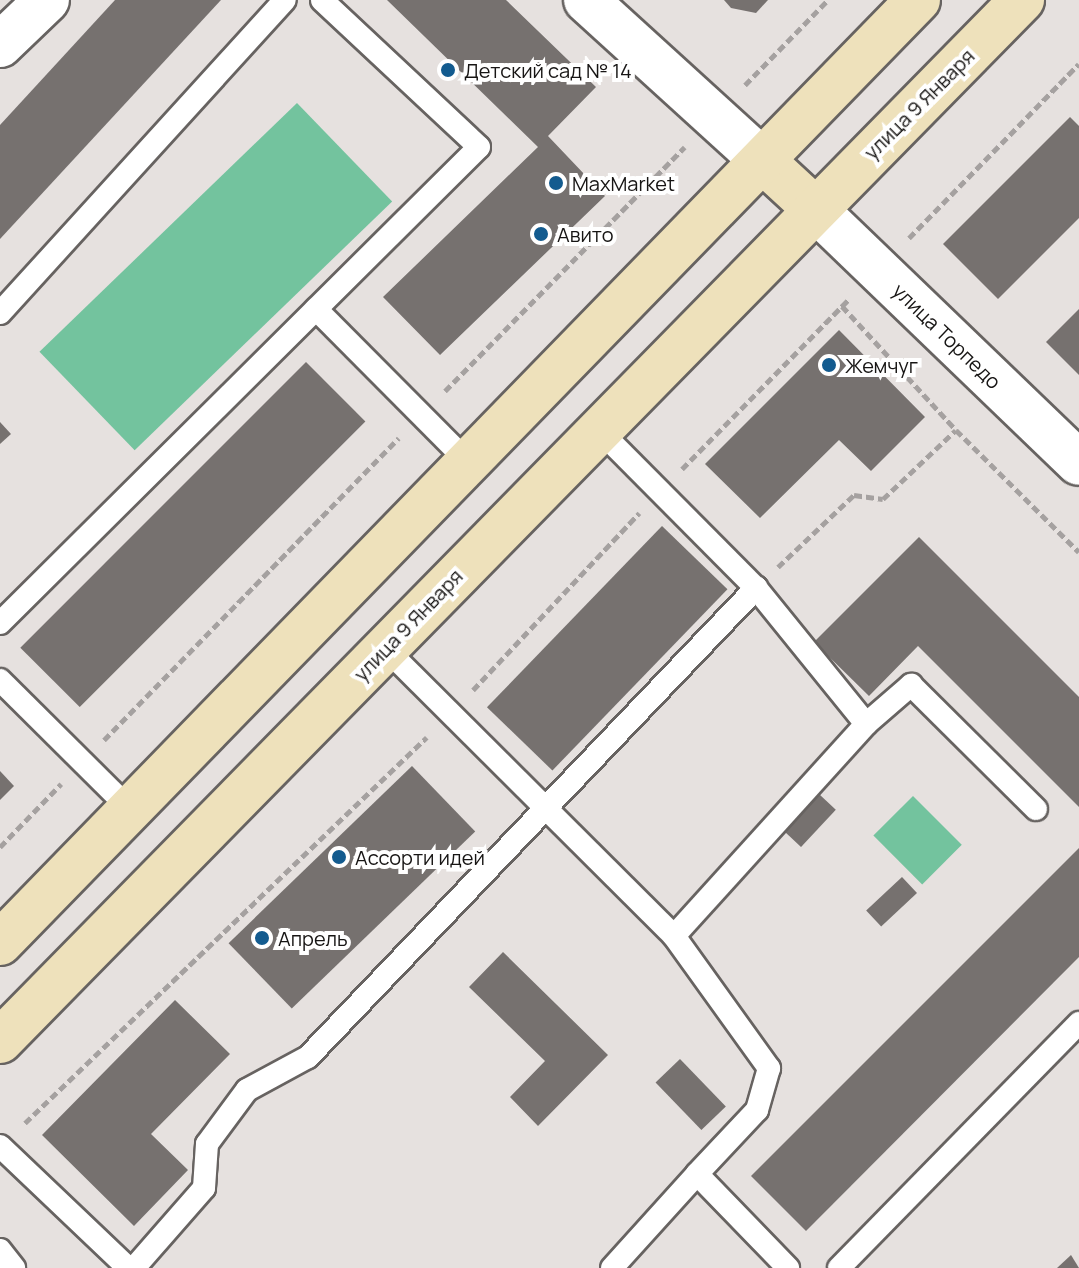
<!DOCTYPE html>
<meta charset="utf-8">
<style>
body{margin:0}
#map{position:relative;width:1079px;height:1268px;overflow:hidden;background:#e6e1df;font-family:Manrope,sans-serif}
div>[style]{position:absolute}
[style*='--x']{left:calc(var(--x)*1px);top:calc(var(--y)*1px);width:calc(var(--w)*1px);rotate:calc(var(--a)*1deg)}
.green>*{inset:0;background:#73c39e;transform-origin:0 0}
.building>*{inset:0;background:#76716f;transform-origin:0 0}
.path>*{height:5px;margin-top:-2.5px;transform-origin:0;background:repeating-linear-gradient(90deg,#a5a1a0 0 8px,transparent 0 12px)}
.roads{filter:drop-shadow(2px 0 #676361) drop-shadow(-2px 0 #676361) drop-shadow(0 2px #676361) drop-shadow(0 -2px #676361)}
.lane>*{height:22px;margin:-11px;padding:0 11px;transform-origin:11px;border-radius:11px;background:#fff}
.street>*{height:44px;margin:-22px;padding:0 22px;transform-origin:22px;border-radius:22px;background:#fff}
.secondary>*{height:44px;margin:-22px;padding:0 22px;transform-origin:22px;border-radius:22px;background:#eee1bb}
.dots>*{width:22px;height:22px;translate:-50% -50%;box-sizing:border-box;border:4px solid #fff;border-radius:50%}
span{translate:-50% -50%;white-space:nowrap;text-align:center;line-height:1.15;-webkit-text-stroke:8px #fff;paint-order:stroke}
.poi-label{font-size:20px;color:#171514}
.left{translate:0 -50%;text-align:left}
.street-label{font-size:20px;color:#171514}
</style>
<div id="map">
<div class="green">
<i style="left:297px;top:103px;width:137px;height:358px;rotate:46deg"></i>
<i style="left:913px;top:796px;width:69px;height:56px;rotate:45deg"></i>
</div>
<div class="building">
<i style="clip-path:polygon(115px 0,221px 0,0 239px,0 125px)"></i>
<i style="clip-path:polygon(387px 0,506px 0,596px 87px,548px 136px,605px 196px,440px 355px,383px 297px,538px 147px)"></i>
<i style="clip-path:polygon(724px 0,768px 0,756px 13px,731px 8px)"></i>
<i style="clip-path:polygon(1070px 117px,1079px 126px,1079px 218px,998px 299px,943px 244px)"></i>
<i style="clip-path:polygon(1079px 309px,1079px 375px,1046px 342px)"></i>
<i style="clip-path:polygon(839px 330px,925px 417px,871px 471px,839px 440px,760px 518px,705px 464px)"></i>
<i style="left:306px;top:362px;width:84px;height:404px;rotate:45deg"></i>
<i style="clip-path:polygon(0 422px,11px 434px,0 444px)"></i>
<i style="left:662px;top:526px;width:91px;height:252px;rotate:44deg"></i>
<i style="clip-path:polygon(919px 537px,1079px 697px,1079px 807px,918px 646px,869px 696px,814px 642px)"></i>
<i style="left:412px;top:766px;width:91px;height:255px;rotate:46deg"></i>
<i style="clip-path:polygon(0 771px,14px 786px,0 800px)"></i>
<i style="left:819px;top:794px;width:23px;height:51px;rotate:43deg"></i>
<i style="clip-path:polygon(1079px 848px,1079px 957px,806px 1231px,751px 1176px)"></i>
<i style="left:902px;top:877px;width:22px;height:49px;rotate:47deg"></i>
<i style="clip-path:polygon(503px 952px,608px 1055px,538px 1126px,510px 1097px,545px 1061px,469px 987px)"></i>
<i style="clip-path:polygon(175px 1000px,230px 1054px,151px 1134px,188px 1170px,134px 1226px,42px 1135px)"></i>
<i style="left:680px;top:1059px;width:66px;height:34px;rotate:46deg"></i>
<i style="clip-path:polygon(1071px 1255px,1079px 1268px,1057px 1268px)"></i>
</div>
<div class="path">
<i style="--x:745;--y:85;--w:119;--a:-45.7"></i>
<i style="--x:909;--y:238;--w:243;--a:-45.7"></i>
<i style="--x:842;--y:306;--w:168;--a:47.4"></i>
<i style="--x:956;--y:430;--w:173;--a:44.8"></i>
<i style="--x:445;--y:391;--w:342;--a:-45.5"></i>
<i style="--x:682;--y:469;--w:238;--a:-45.5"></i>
<i style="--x:778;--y:567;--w:105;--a:-43.5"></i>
<i style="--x:854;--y:495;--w:29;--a:8"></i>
<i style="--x:883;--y:499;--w:100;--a:-43.4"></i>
<i style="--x:473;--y:690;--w:243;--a:-46.8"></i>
<i style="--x:104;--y:740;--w:422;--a:-45.7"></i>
<i style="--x:0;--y:847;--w:88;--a:-45.9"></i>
<i style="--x:25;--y:1123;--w:557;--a:-43.84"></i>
</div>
<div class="roads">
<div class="lane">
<i style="--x:316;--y:309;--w:216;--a:45.2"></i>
<i style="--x:0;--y:313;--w:423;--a:-47.7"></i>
<i style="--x:599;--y:430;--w:223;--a:45.2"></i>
<i style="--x:756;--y:588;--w:175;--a:51"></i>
<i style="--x:866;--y:724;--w:60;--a:-40.9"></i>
<i style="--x:911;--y:685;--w:176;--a:44.8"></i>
<i style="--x:0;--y:623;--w:675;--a:-44.82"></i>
<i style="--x:479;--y:147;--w:215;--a:-136.9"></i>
<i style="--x:385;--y:648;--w:408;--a:44.9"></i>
<i style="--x:674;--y:936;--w:163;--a:54.3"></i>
<i style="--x:769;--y:1068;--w:44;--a:105.9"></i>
<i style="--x:757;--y:1110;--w:88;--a:133.2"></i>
<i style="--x:697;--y:1174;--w:131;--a:45.9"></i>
<i style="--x:0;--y:680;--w:183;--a:44.8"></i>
<i style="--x:674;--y:936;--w:286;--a:-47.8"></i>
<i style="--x:0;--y:1146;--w:177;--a:43.6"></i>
<i style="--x:0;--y:1250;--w:23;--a:52"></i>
<i style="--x:134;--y:1268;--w:106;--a:-48.8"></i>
<i style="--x:204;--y:1188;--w:44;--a:-86.1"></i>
<i style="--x:207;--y:1144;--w:67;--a:-53.5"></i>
<i style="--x:247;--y:1090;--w:69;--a:-28.4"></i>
<i style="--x:308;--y:1057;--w:649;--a:-46.31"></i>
<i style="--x:612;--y:1268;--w:127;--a:-47.9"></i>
<i style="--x:839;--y:1268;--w:343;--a:-45.6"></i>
</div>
<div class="street">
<i style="--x:586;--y:0;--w:239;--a:42.3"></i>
<i style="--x:0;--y:45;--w:65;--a:-43.8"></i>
<i style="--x:815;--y:209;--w:366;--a:43.9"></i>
</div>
<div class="secondary">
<i style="--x:763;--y:161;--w:71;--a:42.7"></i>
<i style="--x:0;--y:943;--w:1316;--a:-45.77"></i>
<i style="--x:0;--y:1041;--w:1459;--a:-45.53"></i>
</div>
</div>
<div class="dots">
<i style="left:448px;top:70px;background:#135b8f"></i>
<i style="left:556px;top:183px;background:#135b8f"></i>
<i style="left:541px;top:234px;background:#135b8f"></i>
<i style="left:829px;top:365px;background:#135b8f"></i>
<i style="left:339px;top:857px;background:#135b8f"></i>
<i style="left:262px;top:938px;background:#135b8f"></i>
</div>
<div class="poi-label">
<span class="left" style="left:464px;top:70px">Детский сад № 14</span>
<span class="left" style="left:572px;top:183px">MaxMarket</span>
<span class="left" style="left:557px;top:234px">Авито</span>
<span class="left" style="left:845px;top:365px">Жемчуг</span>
<span class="left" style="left:355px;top:857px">Ассорти идей</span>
<span class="left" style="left:278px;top:938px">Апрель</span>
</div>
<div class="street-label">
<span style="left:919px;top:104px;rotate:-45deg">улица 9 Января</span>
<span style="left:947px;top:336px;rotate:44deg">улица Торпедо</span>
<span style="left:408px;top:625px;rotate:-46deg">улица 9 Января</span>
</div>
</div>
